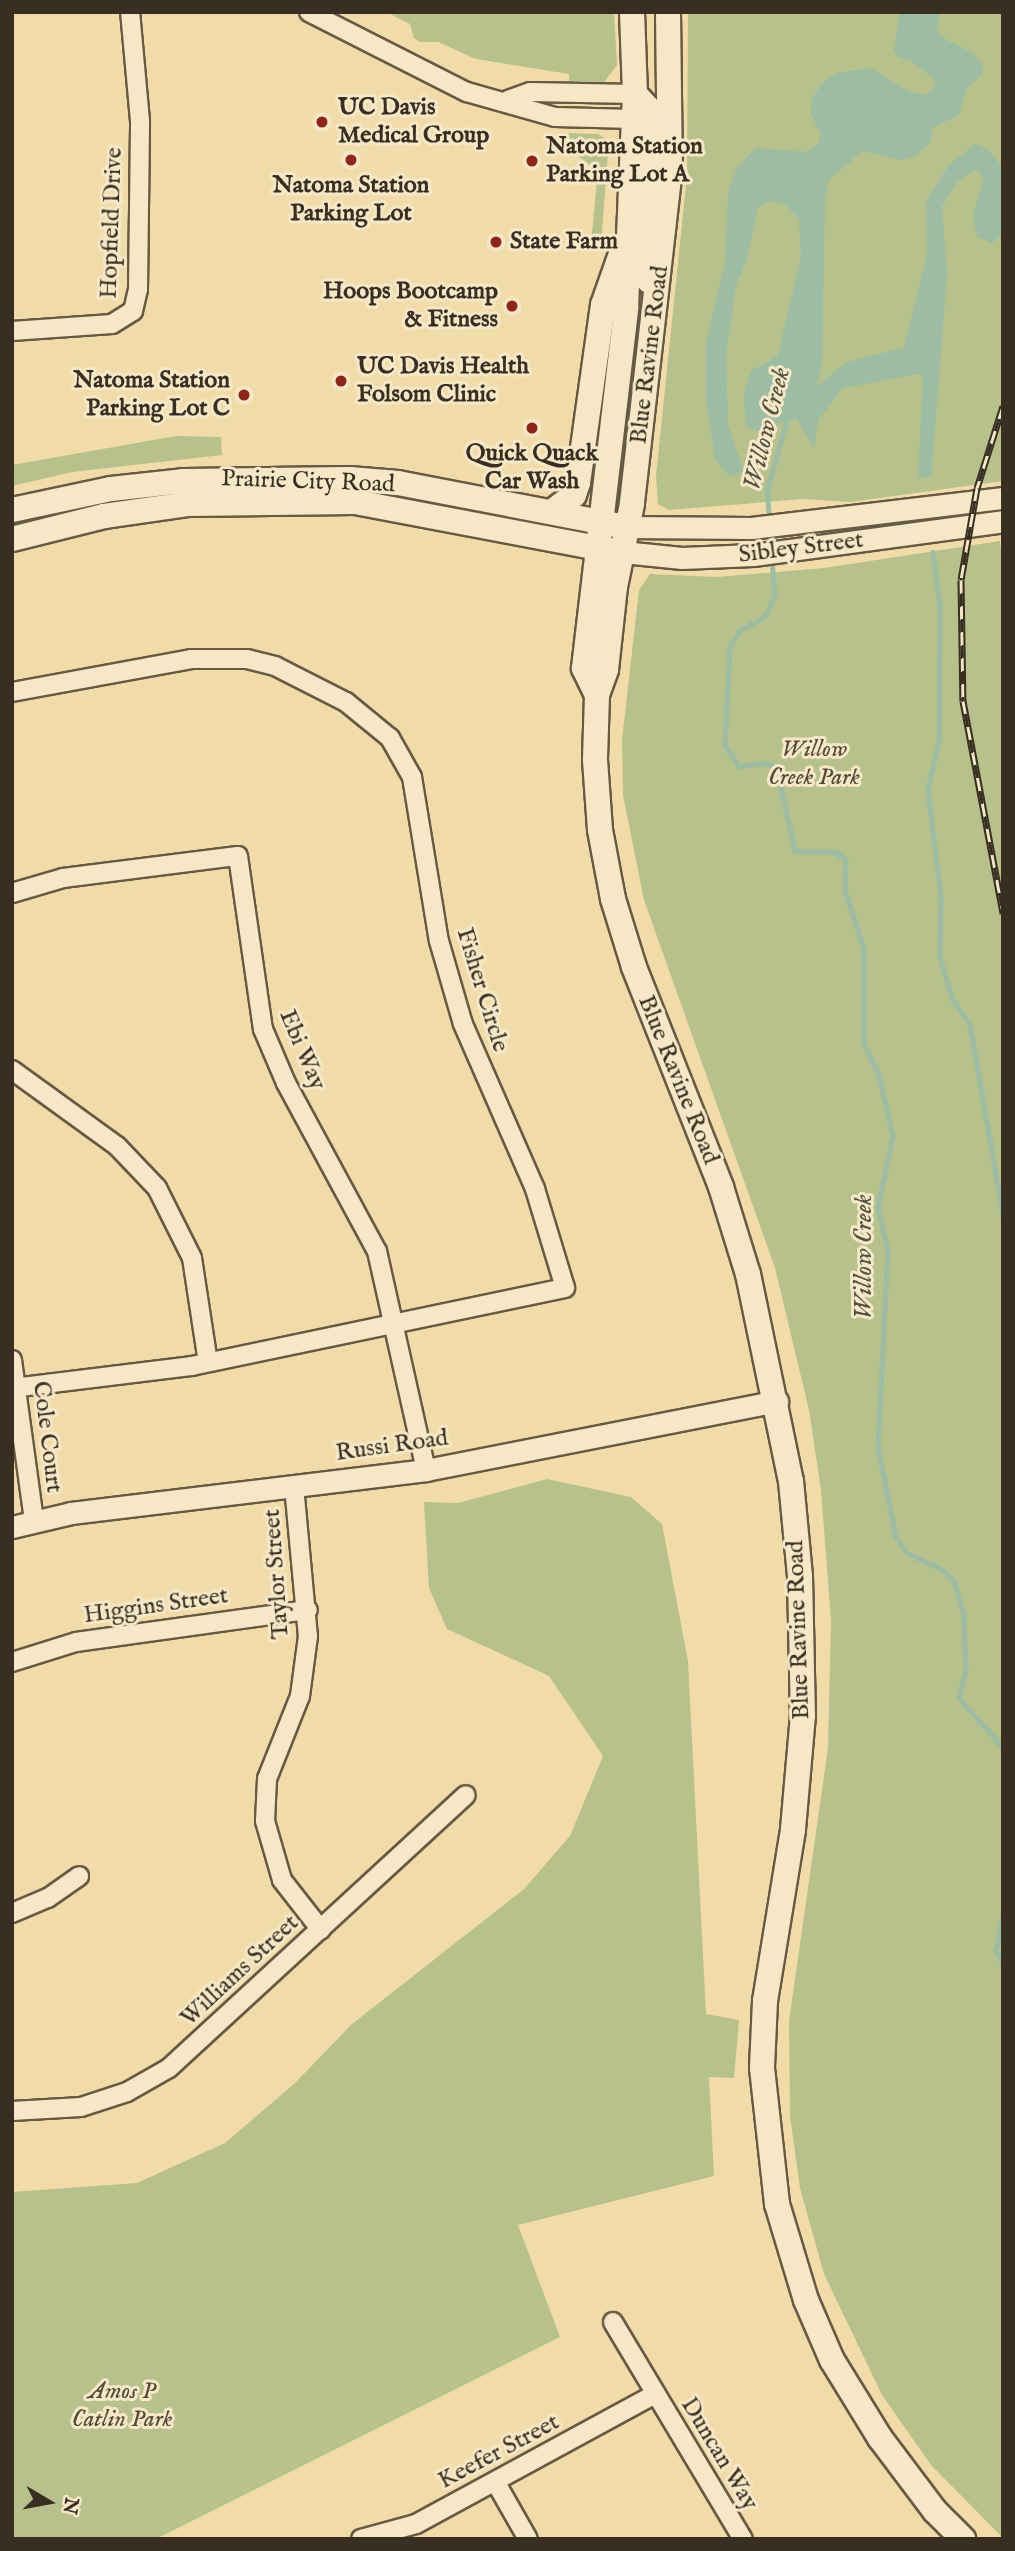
<!DOCTYPE html>
<style>
body{margin:0}
#map{position:relative;width:1015px;height:2551px;overflow:hidden;background:#f1dca9;font-family:"IM FELL English",serif}
div>[style]{position:absolute}
[style*='--x']{left:calc(var(--x)*1px);top:calc(var(--y)*1px);width:calc(var(--w)*1px);rotate:calc(var(--a)*1deg)}
.green>*{inset:0;background:#b7c18b}
.water>*{inset:0;background:#9cbca3}
.stream>*{height:4.5px;margin:-2.25px;padding:0 2.25px;transform-origin:2.25px;border-radius:2.25px;background:#9cbca3}
.roads{filter:drop-shadow(2px 0 #665a44) drop-shadow(-2px 0 #665a44) drop-shadow(0 2px #665a44) drop-shadow(0 -2px #665a44)}
.minor>*{height:18px;margin:-9px;padding:0 9px;transform-origin:9px;border-radius:9px;background:#f6e8c7}
.tertiary>*{height:21px;margin:-10.5px;padding:0 10.5px;transform-origin:10.5px;border-radius:10.5px;background:#f6e8c7}
.secondary>*{height:24px;margin:-12px;padding:0 12px;transform-origin:12px;border-radius:12px;background:#f6e8c7}
.rail>*{height:7px;margin-top:-3.5px;transform-origin:0;background:repeating-linear-gradient(90deg,#f6e8c7 0 13px,#382e22 0 26px);box-sizing:border-box;border-block:2px solid #382e22}
.dots>*{width:19px;height:19px;translate:-50% -50%;box-sizing:border-box;border:4px solid #f6e8c7;border-radius:50%}
span{translate:-50% -50%;white-space:nowrap;text-align:center;line-height:1.15;-webkit-text-stroke:6px #f6e8c7;paint-order:stroke}
.poi-label{font-size:24px;color:#382e22;font-weight:700}
.left{translate:0 -50%;text-align:left}
.right{translate:-100% -50%;text-align:right}
.street-label{font-size:24px;color:#382e22}
.park-label{font-size:24px;color:#514b37;font-style:italic}
.water-label{font-size:26px;color:#515242;font-style:italic}
.frame{position:absolute;inset:0;border:14px solid #382e22;pointer-events:none}
.north{position:absolute;left:14px;top:2467px;width:70px;height:70px;-webkit-text-stroke:5px #f6e8c7;paint-order:stroke;rotate:100deg;font-size:19px;font-weight:700;line-height:28px;text-align:center;color:#382e22}
.north::after{content:'';display:block;margin:auto;width:24px;height:32px;background:#382e22;clip-path:polygon(50% 0,100% 100%,50% 72%,0 100%)}
</style>
<div id="map">
<div class="green">
<i style="clip-path:polygon(386px 12px,614px 12px,617px 65px,602px 85px,569px 85px,569px 74px,476px 59px,438px 42px,420px 42px,414px 38px,410px 24px)"></i>
<i style="clip-path:polygon(688px 12px,1003px 12px,1003px 481px,850px 502px,803px 499px,669px 510px,658px 504px,656px 476px,687px 175px)"></i>
<i style="clip-path:polygon(562px 133px,598px 134px,609px 141px,601px 244px,591px 243px,598px 171px,563px 145px)"></i>
<i style="clip-path:polygon(176px 436px,221px 437px,222px 455px,72px 472px,12px 486px,12px 465px)"></i>
<i style="clip-path:polygon(1000px 541px,1003px 571px,1003px 2538px,931px 2465px,882px 2395px,824px 2274px,800px 2188px,790px 2116px,789px 2021px,828px 1748px,831px 1620px,821px 1490px,809px 1410px,775px 1268px,644px 900px,623px 795px,622px 740px,639px 590px,650px 574px,717px 577px,824px 568px)"></i>
<i style="clip-path:polygon(547px 1479px,631px 1497px,662px 1524px,688px 1661px,706px 2014px,739px 2020px,734px 2078px,709px 2077px,714px 2176px,518px 2225px,560px 2337px,156px 2539px,12px 2539px,12px 2192px,137px 2183px,225px 2143px,295px 2083px,352px 2024px,524px 1889px,570px 1836px,603px 1756px,549px 1676px,447px 1629px,429px 1588px,424px 1502px,458px 1503px)"></i>
</div>
<div class="water">
<i style="clip-path:polygon(900px 12px,940px 12px,937px 29px,943px 38px,973px 53px,983px 65px,982px 74px,966px 89px,959px 115px,932px 128px,931px 141px,917px 155px,902px 160px,862px 151px,829px 180px,825px 196px,822px 362px,816px 387px,847px 362px,904px 348px,927px 255px,926px 201px,948px 166px,975px 144px,988px 149px,1003px 168px,1003px 233px,992px 243px,977px 237px,973px 214px,984px 180px,977px 169px,958px 180px,942px 207px,947px 276px,931px 477px,918px 478px,923px 376px,917px 374px,843px 388px,818px 420px,814px 449px,797px 419px,777px 423px,766px 434px,746px 427px,744px 394px,751px 371px,778px 355px,801px 257px,799px 219px,786px 205px,770px 201px,758px 207px,747px 259px,736px 285px,726px 355px,728px 425px,744px 472px,729px 476px,715px 460px,706px 398px,706px 343px,725px 262px,728px 193px,737px 168px,756px 148px,805px 152px,818px 144px,821px 135px,811px 114px,812px 99px,821px 84px,838px 73px,870px 68px,910px 92px,926px 95px,935px 86px,934px 79px,910px 60px,898px 58px,894px 50px)"></i>
</div>
<div class="stream">
<i style="--x:769;--y:520;--w:31;--a:-94"></i>
<i style="--x:767;--y:489;--w:76;--a:-74"></i>
<i style="--x:933;--y:552;--w:54;--a:82.6"></i>
<i style="--x:940;--y:606;--w:135;--a:90.4"></i>
<i style="--x:939;--y:741;--w:49;--a:102.9"></i>
<i style="--x:928;--y:789;--w:108;--a:83.1"></i>
<i style="--x:941;--y:896;--w:62;--a:90.9"></i>
<i style="--x:940;--y:958;--w:44;--a:72.8"></i>
<i style="--x:953;--y:1000;--w:29;--a:55"></i>
<i style="--x:970;--y:1024;--w:195;--a:80.2"></i>
<i style="--x:772;--y:560;--w:36;--a:85"></i>
<i style="--x:775;--y:596;--w:23;--a:115"></i>
<i style="--x:765;--y:617;--w:29;--a:151"></i>
<i style="--x:740;--y:631;--w:19;--a:122"></i>
<i style="--x:730;--y:647;--w:98;--a:92.9"></i>
<i style="--x:725;--y:745;--w:25;--a:58"></i>
<i style="--x:738;--y:766;--w:28;--a:-6"></i>
<i style="--x:766;--y:763;--w:12;--a:24"></i>
<i style="--x:777;--y:768;--w:85;--a:77.8"></i>
<i style="--x:795;--y:851;--w:41;--a:1.4"></i>
<i style="--x:836;--y:852;--w:13;--a:39"></i>
<i style="--x:846;--y:860;--w:30;--a:92"></i>
<i style="--x:845;--y:890;--w:62;--a:72.1"></i>
<i style="--x:864;--y:949;--w:95;--a:90"></i>
<i style="--x:864;--y:1044;--w:34;--a:64"></i>
<i style="--x:879;--y:1075;--w:63;--a:77.1"></i>
<i style="--x:893;--y:1136;--w:74;--a:101.8"></i>
<i style="--x:878;--y:1208;--w:43;--a:76.6"></i>
<i style="--x:888;--y:1250;--w:197;--a:92.9"></i>
<i style="--x:878;--y:1447;--w:92;--a:78.7"></i>
<i style="--x:896;--y:1537;--w:19;--a:55"></i>
<i style="--x:907;--y:1553;--w:40;--a:25"></i>
<i style="--x:943;--y:1570;--w:16;--a:45"></i>
<i style="--x:954;--y:1581;--w:37;--a:74"></i>
<i style="--x:964;--y:1617;--w:53;--a:87.8"></i>
<i style="--x:966;--y:1670;--w:29;--a:104"></i>
<i style="--x:959;--y:1698;--w:66;--a:48.1"></i>
<i style="--x:1003;--y:1916;--w:36;--a:101"></i>
<i style="--x:996;--y:1951;--w:14;--a:60"></i>
</div>
<div class="roads">
<div class="minor">
<i style="--x:309;--y:12;--w:177;--a:26.9"></i>
<i style="--x:467;--y:92;--w:91;--a:15.9"></i>
<i style="--x:555;--y:117;--w:79;--a:1.5"></i>
<i style="--x:508;--y:100;--w:23;--a:-20"></i>
<i style="--x:530;--y:92;--w:105;--a:1.1"></i>
<i style="--x:12;--y:331;--w:100;--a:-4"></i>
<i style="--x:112;--y:324;--w:25;--a:-32"></i>
<i style="--x:133;--y:311;--w:22;--a:-77"></i>
<i style="--x:138;--y:290;--w:169;--a:-89.3"></i>
<i style="--x:140;--y:121;--w:109;--a:-95.2"></i>
<i style="--x:12;--y:692;--w:182;--a:-10.4"></i>
<i style="--x:191;--y:659;--w:56;--a:0"></i>
<i style="--x:247;--y:659;--w:29;--a:14"></i>
<i style="--x:275;--y:666;--w:80;--a:26.9"></i>
<i style="--x:346;--y:702;--w:57;--a:39.3"></i>
<i style="--x:390;--y:738;--w:45;--a:60.6"></i>
<i style="--x:412;--y:777;--w:166;--a:80.7"></i>
<i style="--x:439;--y:941;--w:86;--a:73.9"></i>
<i style="--x:463;--y:1024;--w:180;--a:66.4"></i>
<i style="--x:535;--y:1189;--w:103;--a:73.1"></i>
<i style="--x:565;--y:1288;--w:381;--a:168.2"></i>
<i style="--x:192;--y:1366;--w:181;--a:173"></i>
<i style="--x:12;--y:893;--w:53;--a:-16.4"></i>
<i style="--x:63;--y:878;--w:176;--a:-7.2"></i>
<i style="--x:238;--y:856;--w:175;--a:81.8"></i>
<i style="--x:263;--y:1029;--w:59;--a:66.9"></i>
<i style="--x:286;--y:1083;--w:191;--a:61.6"></i>
<i style="--x:377;--y:1251;--w:224;--a:77.4"></i>
<i style="--x:12;--y:1070;--w:130;--a:35.9"></i>
<i style="--x:117;--y:1146;--w:58;--a:46.4"></i>
<i style="--x:157;--y:1188;--w:78;--a:63.4"></i>
<i style="--x:192;--y:1258;--w:105;--a:81.3"></i>
<i style="--x:12;--y:1360;--w:162;--a:82.2"></i>
<i style="--x:294;--y:1486;--w:151;--a:84.7"></i>
<i style="--x:308;--y:1636;--w:61;--a:97.6"></i>
<i style="--x:300;--y:1696;--w:89;--a:111.7"></i>
<i style="--x:267;--y:1779;--w:42;--a:92.7"></i>
<i style="--x:265;--y:1821;--w:61;--a:73.9"></i>
<i style="--x:282;--y:1880;--w:63;--a:52"></i>
<i style="--x:12;--y:1662;--w:67;--a:-17.4"></i>
<i style="--x:76;--y:1642;--w:234;--a:-7.9"></i>
<i style="--x:12;--y:1913;--w:39;--a:-23"></i>
<i style="--x:48;--y:1898;--w:38;--a:-35"></i>
<i style="--x:12;--y:2111;--w:69;--a:-3.3"></i>
<i style="--x:81;--y:2107;--w:48;--a:-18.1"></i>
<i style="--x:127;--y:2092;--w:48;--a:-29.7"></i>
<i style="--x:169;--y:2068;--w:403;--a:-42.6"></i>
<i style="--x:613;--y:2322;--w:253;--a:59.1"></i>
<i style="--x:496;--y:2483;--w:64;--a:60.3"></i>
<i style="--x:361;--y:2539;--w:57;--a:-15.3"></i>
<i style="--x:416;--y:2524;--w:272;--a:-28.5"></i>
</div>
<div class="tertiary">
<i style="--x:628;--y:527;--w:123;--a:0.5"></i>
<i style="--x:751;--y:528;--w:254;--a:-6.8"></i>
<i style="--x:623;--y:552;--w:59;--a:5.8"></i>
<i style="--x:682;--y:558;--w:71;--a:-2.4"></i>
<i style="--x:753;--y:555;--w:252;--a:-7.7"></i>
<i style="--x:12;--y:1527;--w:61;--a:-13.3"></i>
<i style="--x:71;--y:1513;--w:358;--a:-6.9"></i>
<i style="--x:426;--y:1470;--w:358;--a:-11.1"></i>
</div>
<div class="secondary">
<i style="--x:668;--y:12;--w:157;--a:89.3"></i>
<i style="--x:670;--y:169;--w:337;--a:96.5"></i>
<i style="--x:632;--y:504;--w:85;--a:101.6"></i>
<i style="--x:615;--y:587;--w:83;--a:96.2"></i>
<i style="--x:606;--y:670;--w:27;--a:110"></i>
<i style="--x:597;--y:695;--w:65;--a:91.8"></i>
<i style="--x:595;--y:760;--w:70;--a:85.9"></i>
<i style="--x:600;--y:830;--w:70;--a:79.3"></i>
<i style="--x:613;--y:899;--w:71;--a:72.8"></i>
<i style="--x:634;--y:967;--w:237;--a:68.4"></i>
<i style="--x:721;--y:1187;--w:91;--a:72.8"></i>
<i style="--x:748;--y:1274;--w:211;--a:78.3"></i>
<i style="--x:791;--y:1481;--w:95;--a:84.6"></i>
<i style="--x:800;--y:1576;--w:139;--a:88.8"></i>
<i style="--x:803;--y:1715;--w:115;--a:95"></i>
<i style="--x:793;--y:1830;--w:173;--a:99.3"></i>
<i style="--x:765;--y:2001;--w:67;--a:92.6"></i>
<i style="--x:762;--y:2068;--w:137;--a:83.7"></i>
<i style="--x:777;--y:2204;--w:100;--a:73.2"></i>
<i style="--x:806;--y:2300;--w:65;--a:66.6"></i>
<i style="--x:832;--y:2360;--w:92;--a:58.4"></i>
<i style="--x:880;--y:2438;--w:91;--a:53"></i>
<i style="--x:935;--y:2511;--w:40;--a:45"></i>
<i style="--x:635;--y:94;--w:21;--a:47"></i>
<i style="--x:649;--y:109;--w:16;--a:76"></i>
<i style="--x:653;--y:125;--w:133;--a:94.3"></i>
<i style="--x:643;--y:258;--w:24;--a:75"></i>
<i style="--x:12;--y:510;--w:101;--a:-12"></i>
<i style="--x:111;--y:489;--w:72;--a:-6.3"></i>
<i style="--x:183;--y:481;--w:167;--a:-0.7"></i>
<i style="--x:350;--y:479;--w:48;--a:4.8"></i>
<i style="--x:398;--y:483;--w:223;--a:10.9"></i>
<i style="--x:554;--y:510;--w:25;--a:-37"></i>
<i style="--x:574;--y:495;--w:13;--a:-72"></i>
<i style="--x:578;--y:483;--w:180;--a:-82"></i>
<i style="--x:603;--y:305;--w:57;--a:-70.6"></i>
<i style="--x:12;--y:539;--w:95;--a:-14"></i>
<i style="--x:104;--y:516;--w:84;--a:-8.2"></i>
<i style="--x:187;--y:504;--w:168;--a:-0.7"></i>
<i style="--x:355;--y:502;--w:265;--a:10.7"></i>
<i style="--x:597;--y:695;--w:30;--a:-116"></i>
<i style="--x:584;--y:668;--w:362;--a:-83.3"></i>
<i style="--x:626;--y:308;--w:214;--a:-87.6"></i>
<i style="--x:635;--y:94;--w:82;--a:-92.1"></i>
</div>
</div>
<div class="rail">
<i style="--x:1003;--y:406;--w:86;--a:107.6"></i>
<i style="--x:977;--y:488;--w:93;--a:99.9"></i>
<i style="--x:961;--y:580;--w:121;--a:89.1"></i>
<i style="--x:963;--y:701;--w:216;--a:79.3"></i>
</div>
<div class="dots">
<i style="left:322px;top:122px;background:#8f2418"></i>
<i style="left:351px;top:160px;background:#8f2418"></i>
<i style="left:532px;top:161px;background:#8f2418"></i>
<i style="left:496px;top:242px;background:#8f2418"></i>
<i style="left:512px;top:306px;background:#8f2418"></i>
<i style="left:341px;top:381px;background:#8f2418"></i>
<i style="left:244px;top:395px;background:#8f2418"></i>
<i style="left:532px;top:428px;background:#8f2418"></i>
</div>
<div class="poi-label">
<span class="left" style="left:338px;top:122px">UC Davis<br>Medical Group</span>
<span class="left" style="left:546px;top:161px">Natoma Station<br>Parking Lot A</span>
<span style="left:351px;top:200px">Natoma Station<br>Parking Lot</span>
<span class="left" style="left:510px;top:242px">State Farm</span>
<span class="right" style="left:498px;top:306px">Hoops Bootcamp<br>&amp; Fitness</span>
<span class="left" style="left:357px;top:381px">UC Davis Health<br>Folsom Clinic</span>
<span class="right" style="left:230px;top:395px">Natoma Station<br>Parking Lot C</span>
<span style="left:532px;top:468px">Quick Quack<br>Car Wash</span>
</div>
<div class="street-label">
<span style="left:112px;top:223px;rotate:-88deg">Hopfield Drive</span>
<span style="left:650px;top:355px;rotate:-83deg">Blue Ravine Road</span>
<span style="left:308px;top:482px;rotate:2deg">Prairie City Road</span>
<span style="left:801px;top:548px;rotate:-7deg">Sibley Street</span>
<span style="left:482px;top:990px;rotate:73deg">Fisher Circle</span>
<span style="left:302px;top:1050px;rotate:67deg">Ebi Way</span>
<span style="left:678px;top:1080px;rotate:68deg">Blue Ravine Road</span>
<span style="left:47px;top:1437px;rotate:83deg">Cole Court</span>
<span style="left:392px;top:1446px;rotate:-8deg">Russi Road</span>
<span style="left:277px;top:1574px;rotate:-94deg">Taylor Street</span>
<span style="left:156px;top:1606px;rotate:-8deg">Higgins Street</span>
<span style="left:799px;top:1630px;rotate:-92deg">Blue Ravine Road</span>
<span style="left:240px;top:1971px;rotate:-43deg">Williams Street</span>
<span style="left:499px;top:2452px;rotate:-28deg">Keefer Street</span>
<span style="left:719px;top:2454px;rotate:59deg">Duncan Way</span>
</div>
<div class="park-label">
<span style="left:814px;top:764px">Willow<br>Creek Park</span>
<span style="left:122px;top:2406px">Amos P<br>Catlin Park</span>
</div>
<div class="water-label">
<span style="left:767px;top:429px;rotate:-76deg">Willow Creek</span>
<span style="left:864px;top:1257px;rotate:-90deg">Willow Creek</span>
</div>
<div class="frame"></div>
<div class="north">N</div>
</div>
